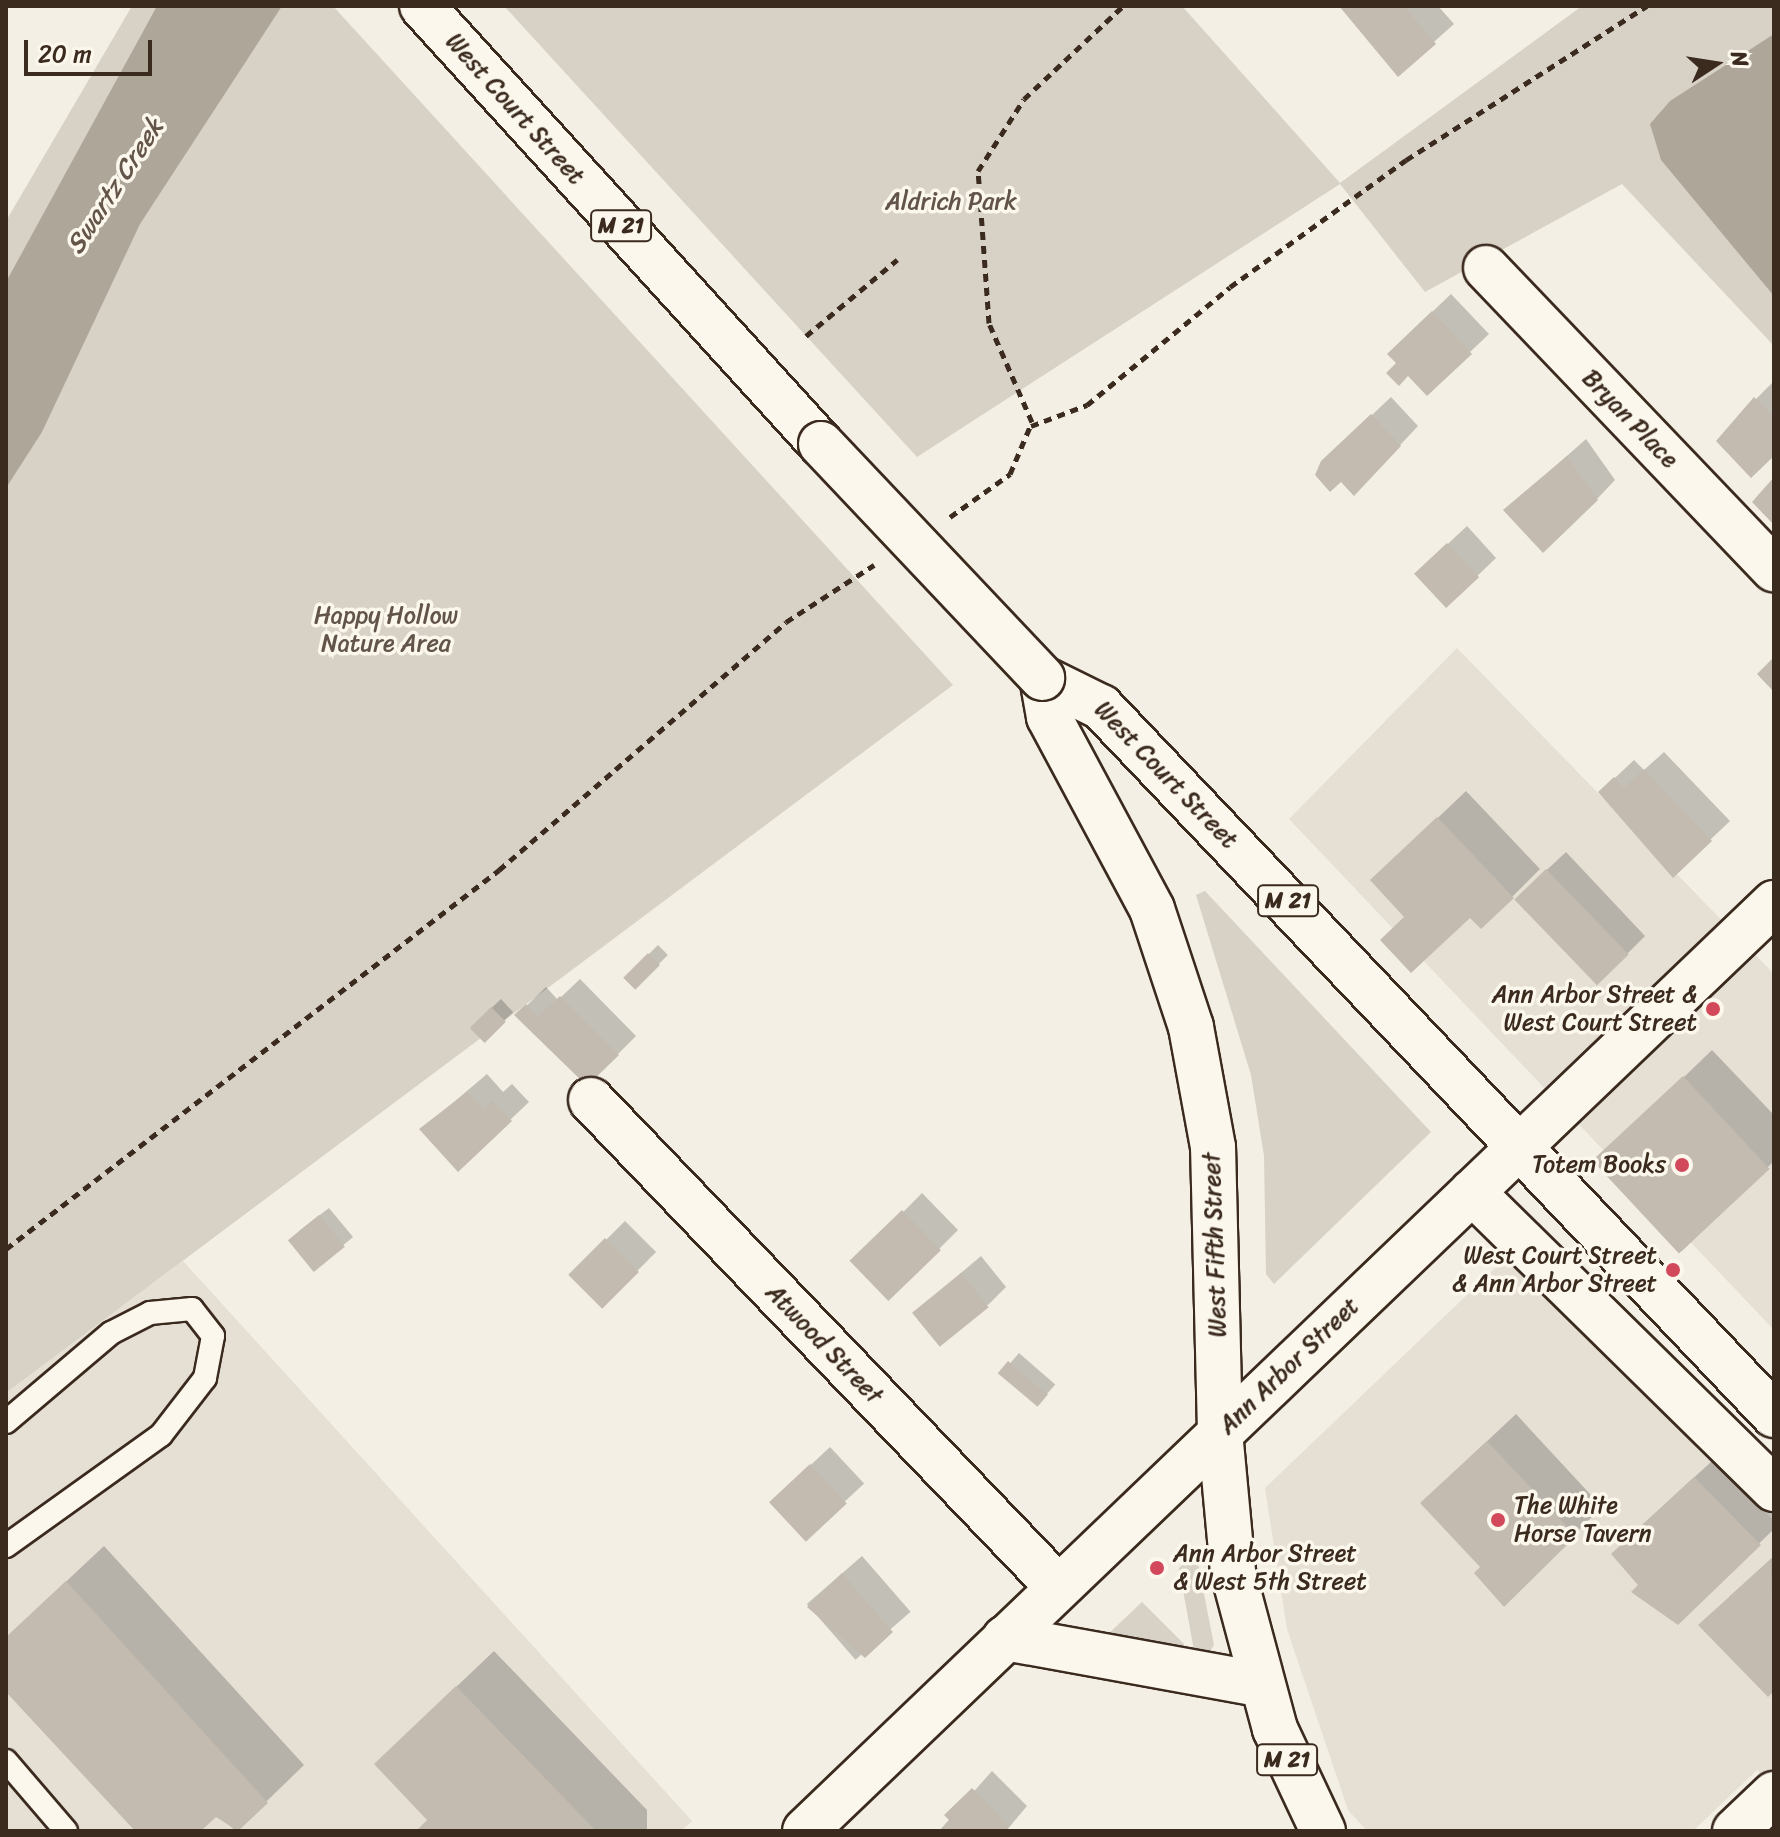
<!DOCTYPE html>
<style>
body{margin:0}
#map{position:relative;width:1780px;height:1837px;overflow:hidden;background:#f3efe4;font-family:Sriracha,sans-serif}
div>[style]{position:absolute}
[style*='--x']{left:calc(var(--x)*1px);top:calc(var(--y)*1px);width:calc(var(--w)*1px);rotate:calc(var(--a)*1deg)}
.built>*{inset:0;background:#e5dfd4}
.green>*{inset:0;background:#d8d1c6}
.water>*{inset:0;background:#afa69a}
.shadow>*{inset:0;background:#0003;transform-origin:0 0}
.building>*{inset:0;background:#c3bbb0;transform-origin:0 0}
.path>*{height:5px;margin-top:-2.5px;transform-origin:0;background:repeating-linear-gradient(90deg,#3b2a1e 0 8px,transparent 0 14px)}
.roads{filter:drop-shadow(2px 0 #3b2a1e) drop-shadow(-2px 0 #3b2a1e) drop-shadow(0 2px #3b2a1e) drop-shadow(0 -2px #3b2a1e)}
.service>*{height:22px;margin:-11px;padding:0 11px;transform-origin:11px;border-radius:11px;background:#fbf7ec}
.minor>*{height:44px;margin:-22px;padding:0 22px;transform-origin:22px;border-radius:22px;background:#fbf7ec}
.tertiary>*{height:44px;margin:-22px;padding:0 22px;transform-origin:22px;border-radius:22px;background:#fbf7ec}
.primary>*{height:44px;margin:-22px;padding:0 22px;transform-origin:22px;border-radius:22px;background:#fbf7ec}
.bridges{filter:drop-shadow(2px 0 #3b2a1e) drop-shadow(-2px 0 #3b2a1e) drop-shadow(0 2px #3b2a1e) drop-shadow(0 -2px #3b2a1e)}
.primary-bridge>*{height:44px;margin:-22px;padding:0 22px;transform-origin:22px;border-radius:22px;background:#fbf7ec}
.dots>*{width:22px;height:22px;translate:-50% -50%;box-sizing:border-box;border:4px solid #fbf7ec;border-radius:50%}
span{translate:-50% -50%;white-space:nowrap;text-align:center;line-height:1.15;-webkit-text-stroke:7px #fbf7ec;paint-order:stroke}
.shield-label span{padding:2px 6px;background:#fbf7ec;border:2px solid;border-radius:6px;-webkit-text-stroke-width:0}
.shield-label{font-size:22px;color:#3b2a1e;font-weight:700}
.street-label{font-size:24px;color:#3b2a1e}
.park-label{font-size:24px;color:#625448}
.poi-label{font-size:24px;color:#3b2a1e}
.right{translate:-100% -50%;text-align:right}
.left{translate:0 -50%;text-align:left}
.water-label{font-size:26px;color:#645549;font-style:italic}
.frame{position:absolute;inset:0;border:8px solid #3b2a1e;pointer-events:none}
.north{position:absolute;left:1676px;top:24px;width:80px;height:80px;-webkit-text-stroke:6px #fbf7ec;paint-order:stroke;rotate:78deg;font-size:22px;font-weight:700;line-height:32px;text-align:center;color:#3b2a1e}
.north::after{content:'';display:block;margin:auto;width:28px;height:36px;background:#3b2a1e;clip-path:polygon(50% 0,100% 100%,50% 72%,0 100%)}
.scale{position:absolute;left:24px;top:40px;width:128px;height:36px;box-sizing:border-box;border:4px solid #3b2a1e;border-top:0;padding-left:10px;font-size:24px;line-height:28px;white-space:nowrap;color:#3b2a1e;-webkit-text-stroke:6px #fbf7ec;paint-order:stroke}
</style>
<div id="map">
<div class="built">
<i style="clip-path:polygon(1457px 648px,1774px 974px,1774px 1330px,1289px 819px)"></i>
<i style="clip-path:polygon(1515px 1249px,1774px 1521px,1774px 1786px,1757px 1770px,1693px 1831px,1367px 1831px,1348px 1810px,1287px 1629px,1265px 1488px)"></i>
<i style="clip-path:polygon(183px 1261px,692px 1821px,681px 1831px,6px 1831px,6px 1393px)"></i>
</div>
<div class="green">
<i style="clip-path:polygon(132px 6px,333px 6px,953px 685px,6px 1393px,6px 221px)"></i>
<i style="clip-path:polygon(504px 6px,1182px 6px,1340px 183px,1582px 6px,1774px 6px,1774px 346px,1622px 184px,1425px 292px,1340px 184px,917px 457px)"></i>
<i style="clip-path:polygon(1205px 891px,1431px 1132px,1274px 1284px,1266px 1274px,1264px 1156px,1251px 1075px,1196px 895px)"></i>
<i style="clip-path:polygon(1196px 1553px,1214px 1645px,1206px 1657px,1195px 1656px,1179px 1568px)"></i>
<i style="clip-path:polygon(1142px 1602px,1184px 1644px,1183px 1654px,1105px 1637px)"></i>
</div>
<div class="water">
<i style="clip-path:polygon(157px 6px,282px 6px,140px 224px,42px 432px,6px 488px,6px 282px)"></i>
<i style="clip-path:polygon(1774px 34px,1774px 296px,1661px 160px,1650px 124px,1670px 101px)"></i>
</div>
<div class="shadow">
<i style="clip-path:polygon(1341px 6px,1438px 6px,1454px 24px,1398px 74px)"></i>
<i style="clip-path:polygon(1451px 294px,1489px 334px,1470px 352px,1399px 363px,1408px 335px)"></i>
<i style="clip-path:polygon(1774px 381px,1774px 453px,1718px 441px,1756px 399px)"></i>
<i style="clip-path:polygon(1391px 397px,1418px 426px,1372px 475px,1341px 479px,1372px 415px)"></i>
<i style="clip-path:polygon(1586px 439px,1615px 480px,1597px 499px,1506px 510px)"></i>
<i style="clip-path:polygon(1467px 526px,1496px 558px,1446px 606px,1435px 556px)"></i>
<i style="clip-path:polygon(1664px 752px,1730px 821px,1673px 875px,1600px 792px,1634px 760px,1644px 770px)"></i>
<i style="clip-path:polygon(1466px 791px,1540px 869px,1512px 897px,1470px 915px,1406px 916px,1401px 853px)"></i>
<i style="clip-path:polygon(1566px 852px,1645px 936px,1627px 954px,1535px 881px)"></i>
<i style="left:658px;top:945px;width:14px;height:47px;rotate:45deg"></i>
<i style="clip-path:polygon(580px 979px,636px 1036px,618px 1054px,517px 1015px,546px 987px,558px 1000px)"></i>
<i style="left:501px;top:999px;width:18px;height:41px;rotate:47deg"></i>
<i style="clip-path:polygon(1712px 1050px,1774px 1115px,1774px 1161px,1682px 1251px,1625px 1134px)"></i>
<i style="clip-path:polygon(487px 1074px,503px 1092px,512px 1084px,529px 1102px,510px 1120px,422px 1129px)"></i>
<i style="clip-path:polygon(922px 1193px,958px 1230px,939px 1249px,854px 1262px)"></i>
<i style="clip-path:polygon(329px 1208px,353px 1237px,315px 1269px,299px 1231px)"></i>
<i style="left:625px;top:1221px;width:44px;height:76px;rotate:45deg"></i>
<i style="clip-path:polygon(981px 1256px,1006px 1287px,988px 1305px,934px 1296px)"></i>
<i style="left:1019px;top:1353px;width:48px;height:28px;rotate:41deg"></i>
<i style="clip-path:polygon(1516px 1414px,1602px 1507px,1504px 1604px,1451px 1475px)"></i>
<i style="left:830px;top:1447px;width:50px;height:81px;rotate:47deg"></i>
<i style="clip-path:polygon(1723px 1451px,1774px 1503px,1774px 1529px,1678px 1622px,1641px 1585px,1641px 1526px)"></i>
<i style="clip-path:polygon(104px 1546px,304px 1765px,236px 1831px,216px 1814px,198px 1831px,138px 1831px,6px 1689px,6px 1638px)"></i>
<i style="left:862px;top:1556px;width:74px;height:73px;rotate:49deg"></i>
<i style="clip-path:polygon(1774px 1556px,1774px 1689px,1768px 1695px,1729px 1597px)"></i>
<i style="clip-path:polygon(494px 1651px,647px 1810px,647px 1831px,418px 1831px,430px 1820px,413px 1728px)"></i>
<i style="clip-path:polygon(992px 1771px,1027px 1806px,1006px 1831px,939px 1831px)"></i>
</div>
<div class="building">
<i style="clip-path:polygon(1339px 6px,1404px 6px,1436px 44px,1398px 77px)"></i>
<i style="clip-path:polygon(1432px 311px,1472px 354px,1427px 396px,1408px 376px,1399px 386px,1386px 373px,1396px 363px,1387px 354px)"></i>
<i style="clip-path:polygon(1754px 397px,1774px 417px,1774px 456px,1751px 478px,1716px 441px)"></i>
<i style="clip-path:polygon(1371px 414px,1401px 446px,1354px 496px,1341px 482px,1330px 492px,1315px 475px,1321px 461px)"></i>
<i style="clip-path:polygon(1567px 456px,1598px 500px,1543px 553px,1503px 510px)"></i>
<i style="clip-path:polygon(1774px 477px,1774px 525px,1752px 502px)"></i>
<i style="left:1447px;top:543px;width:47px;height:45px;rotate:47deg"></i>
<i style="clip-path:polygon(1774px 657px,1774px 692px,1757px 674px)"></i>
<i style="clip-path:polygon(1644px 769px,1712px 841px,1673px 878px,1598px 792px,1614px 777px,1624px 788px)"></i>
<i style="clip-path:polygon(1437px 817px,1514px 898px,1481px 929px,1470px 918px,1411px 973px,1380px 940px,1404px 917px,1370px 880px)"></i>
<i style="left:1546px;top:869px;width:119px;height:44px;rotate:46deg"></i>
<i style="left:648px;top:953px;width:17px;height:35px;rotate:45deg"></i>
<i style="clip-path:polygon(560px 996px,619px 1055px,587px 1086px,514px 1015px,526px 1004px,538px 1017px)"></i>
<i style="left:491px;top:1007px;width:21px;height:30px;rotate:45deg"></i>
<i style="left:1683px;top:1076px;width:127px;height:124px;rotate:47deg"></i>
<i style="clip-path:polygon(467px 1092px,484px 1109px,492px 1101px,512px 1121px,458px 1172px,419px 1129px)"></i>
<i style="left:902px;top:1210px;width:56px;height:73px;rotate:46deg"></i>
<i style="left:319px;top:1215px;width:41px;height:40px;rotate:51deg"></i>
<i style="left:605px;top:1238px;width:48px;height:52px;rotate:45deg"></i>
<i style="left:961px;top:1273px;width:44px;height:63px;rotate:51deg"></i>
<i style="left:1008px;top:1361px;width:52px;height:16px;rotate:40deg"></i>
<i style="clip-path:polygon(1487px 1441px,1576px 1536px,1504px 1607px,1474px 1573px,1480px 1567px,1420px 1503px)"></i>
<i style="left:810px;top:1464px;width:54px;height:56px;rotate:47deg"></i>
<i style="clip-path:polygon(1694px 1477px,1761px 1545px,1678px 1625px,1631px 1592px,1638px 1585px,1611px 1554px)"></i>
<i style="clip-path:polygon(1771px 1559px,1774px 1691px,1768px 1697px,1698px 1625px)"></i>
<i style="clip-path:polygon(842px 1573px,893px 1632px,865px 1658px,807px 1607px)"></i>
<i style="clip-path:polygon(66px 1581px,268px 1803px,238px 1831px,216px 1817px,201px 1831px,135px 1831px,6px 1692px,6px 1637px)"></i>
<i style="clip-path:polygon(456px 1686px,596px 1831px,416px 1831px,427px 1820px,374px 1764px)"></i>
<i style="clip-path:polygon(972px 1788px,1009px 1826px,1005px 1831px,939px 1831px,950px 1821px,944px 1815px)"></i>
</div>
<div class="path">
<i style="--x:806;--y:336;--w:119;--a:-39.9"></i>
<i style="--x:1031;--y:426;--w:60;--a:-20.6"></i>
<i style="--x:1087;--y:405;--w:185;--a:-39.5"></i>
<i style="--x:1230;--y:287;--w:217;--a:-35.8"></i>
<i style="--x:1406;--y:160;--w:286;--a:-32.6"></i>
<i style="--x:950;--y:517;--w:74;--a:-35.6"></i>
<i style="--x:1010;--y:474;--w:56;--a:-67.1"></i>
<i style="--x:1032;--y:422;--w:108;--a:-113.5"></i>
<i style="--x:989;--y:323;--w:152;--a:-94.1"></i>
<i style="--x:978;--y:171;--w:85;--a:-57.4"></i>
<i style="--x:1024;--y:99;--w:136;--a:-43.2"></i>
<i style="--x:6;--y:1249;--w:622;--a:-37.55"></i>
<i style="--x:499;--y:870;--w:379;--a:-40.8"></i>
<i style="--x:786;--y:622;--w:105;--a:-32.9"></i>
</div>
<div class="roads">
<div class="service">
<i style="--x:6;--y:1422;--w:138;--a:-40.3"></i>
<i style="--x:111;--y:1333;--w:44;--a:-27.1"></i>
<i style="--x:150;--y:1313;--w:42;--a:-5.4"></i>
<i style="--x:192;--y:1309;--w:34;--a:52"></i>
<i style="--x:213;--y:1336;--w:43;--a:100.8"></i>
<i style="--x:205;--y:1378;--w:72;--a:127.7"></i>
<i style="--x:161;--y:1435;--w:191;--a:144.4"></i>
<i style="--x:6;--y:1761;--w:92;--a:49.4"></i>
</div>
<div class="minor">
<i style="--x:1486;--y:268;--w:417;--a:46.3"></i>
<i style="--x:591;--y:1100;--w:675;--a:46.2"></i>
<i style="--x:1735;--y:1831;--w:54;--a:-43.5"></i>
</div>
<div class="tertiary">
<i style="--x:1472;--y:1192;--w:424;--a:44.5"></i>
<i style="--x:805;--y:1831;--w:1342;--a:-43.76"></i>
</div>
<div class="primary">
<i style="--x:422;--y:6;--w:592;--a:47.67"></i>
<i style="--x:1005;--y:1638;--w:258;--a:10.3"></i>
<i style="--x:1323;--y:1831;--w:113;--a:-115.2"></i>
<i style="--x:1275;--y:1729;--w:163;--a:-105"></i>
<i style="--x:1233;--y:1572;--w:141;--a:-95.3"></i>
<i style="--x:1220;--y:1432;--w:285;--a:-91.4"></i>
<i style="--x:1213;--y:1147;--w:122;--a:-100.4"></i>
<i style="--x:1191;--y:1027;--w:124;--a:-108.3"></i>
<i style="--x:1152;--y:909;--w:218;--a:-118.2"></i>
<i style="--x:1049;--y:717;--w:40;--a:-100"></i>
<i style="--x:1042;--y:678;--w:66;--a:26.2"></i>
<i style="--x:1101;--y:707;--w:977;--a:46.45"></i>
</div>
</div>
<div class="bridges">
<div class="primary-bridge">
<i style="--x:821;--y:444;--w:322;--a:46.6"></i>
</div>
</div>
<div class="dots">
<i style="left:1713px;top:1009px;background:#d1495b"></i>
<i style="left:1682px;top:1165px;background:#d1495b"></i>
<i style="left:1673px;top:1270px;background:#d1495b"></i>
<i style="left:1498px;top:1520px;background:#d1495b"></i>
<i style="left:1157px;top:1568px;background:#d1495b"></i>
</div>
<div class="shield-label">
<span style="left:621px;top:226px">M 21</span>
<span style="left:1288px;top:901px">M 21</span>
<span style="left:1287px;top:1760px">M 21</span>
</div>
<div class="street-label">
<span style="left:515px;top:109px;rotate:48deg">West Court Street</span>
<span style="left:1630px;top:419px;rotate:46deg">Bryan Place</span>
<span style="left:1166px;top:775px;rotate:46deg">West Court Street</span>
<span style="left:1215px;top:1245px;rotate:-92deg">West Fifth Street</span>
<span style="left:824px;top:1344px;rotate:46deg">Atwood Street</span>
<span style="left:1289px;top:1366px;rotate:-44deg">Ann Arbor Street</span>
</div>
<div class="park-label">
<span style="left:951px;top:202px">Aldrich Park</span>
<span style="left:386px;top:630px">Happy Hollow<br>Nature Area</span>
</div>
<div class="poi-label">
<span class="right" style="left:1697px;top:1009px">Ann Arbor Street &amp;<br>West Court Street</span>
<span class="right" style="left:1666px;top:1165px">Totem Books</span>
<span class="right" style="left:1657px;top:1270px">West Court Street<br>&amp; Ann Arbor Street</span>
<span class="left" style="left:1514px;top:1520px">The White<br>Horse Tavern</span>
<span class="left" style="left:1173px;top:1568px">Ann Arbor Street<br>&amp; West 5th Street</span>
</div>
<div class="water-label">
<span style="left:115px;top:186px;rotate:-57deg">Swartz Creek</span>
</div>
<div class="frame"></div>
<div class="north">N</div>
<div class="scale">20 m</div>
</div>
